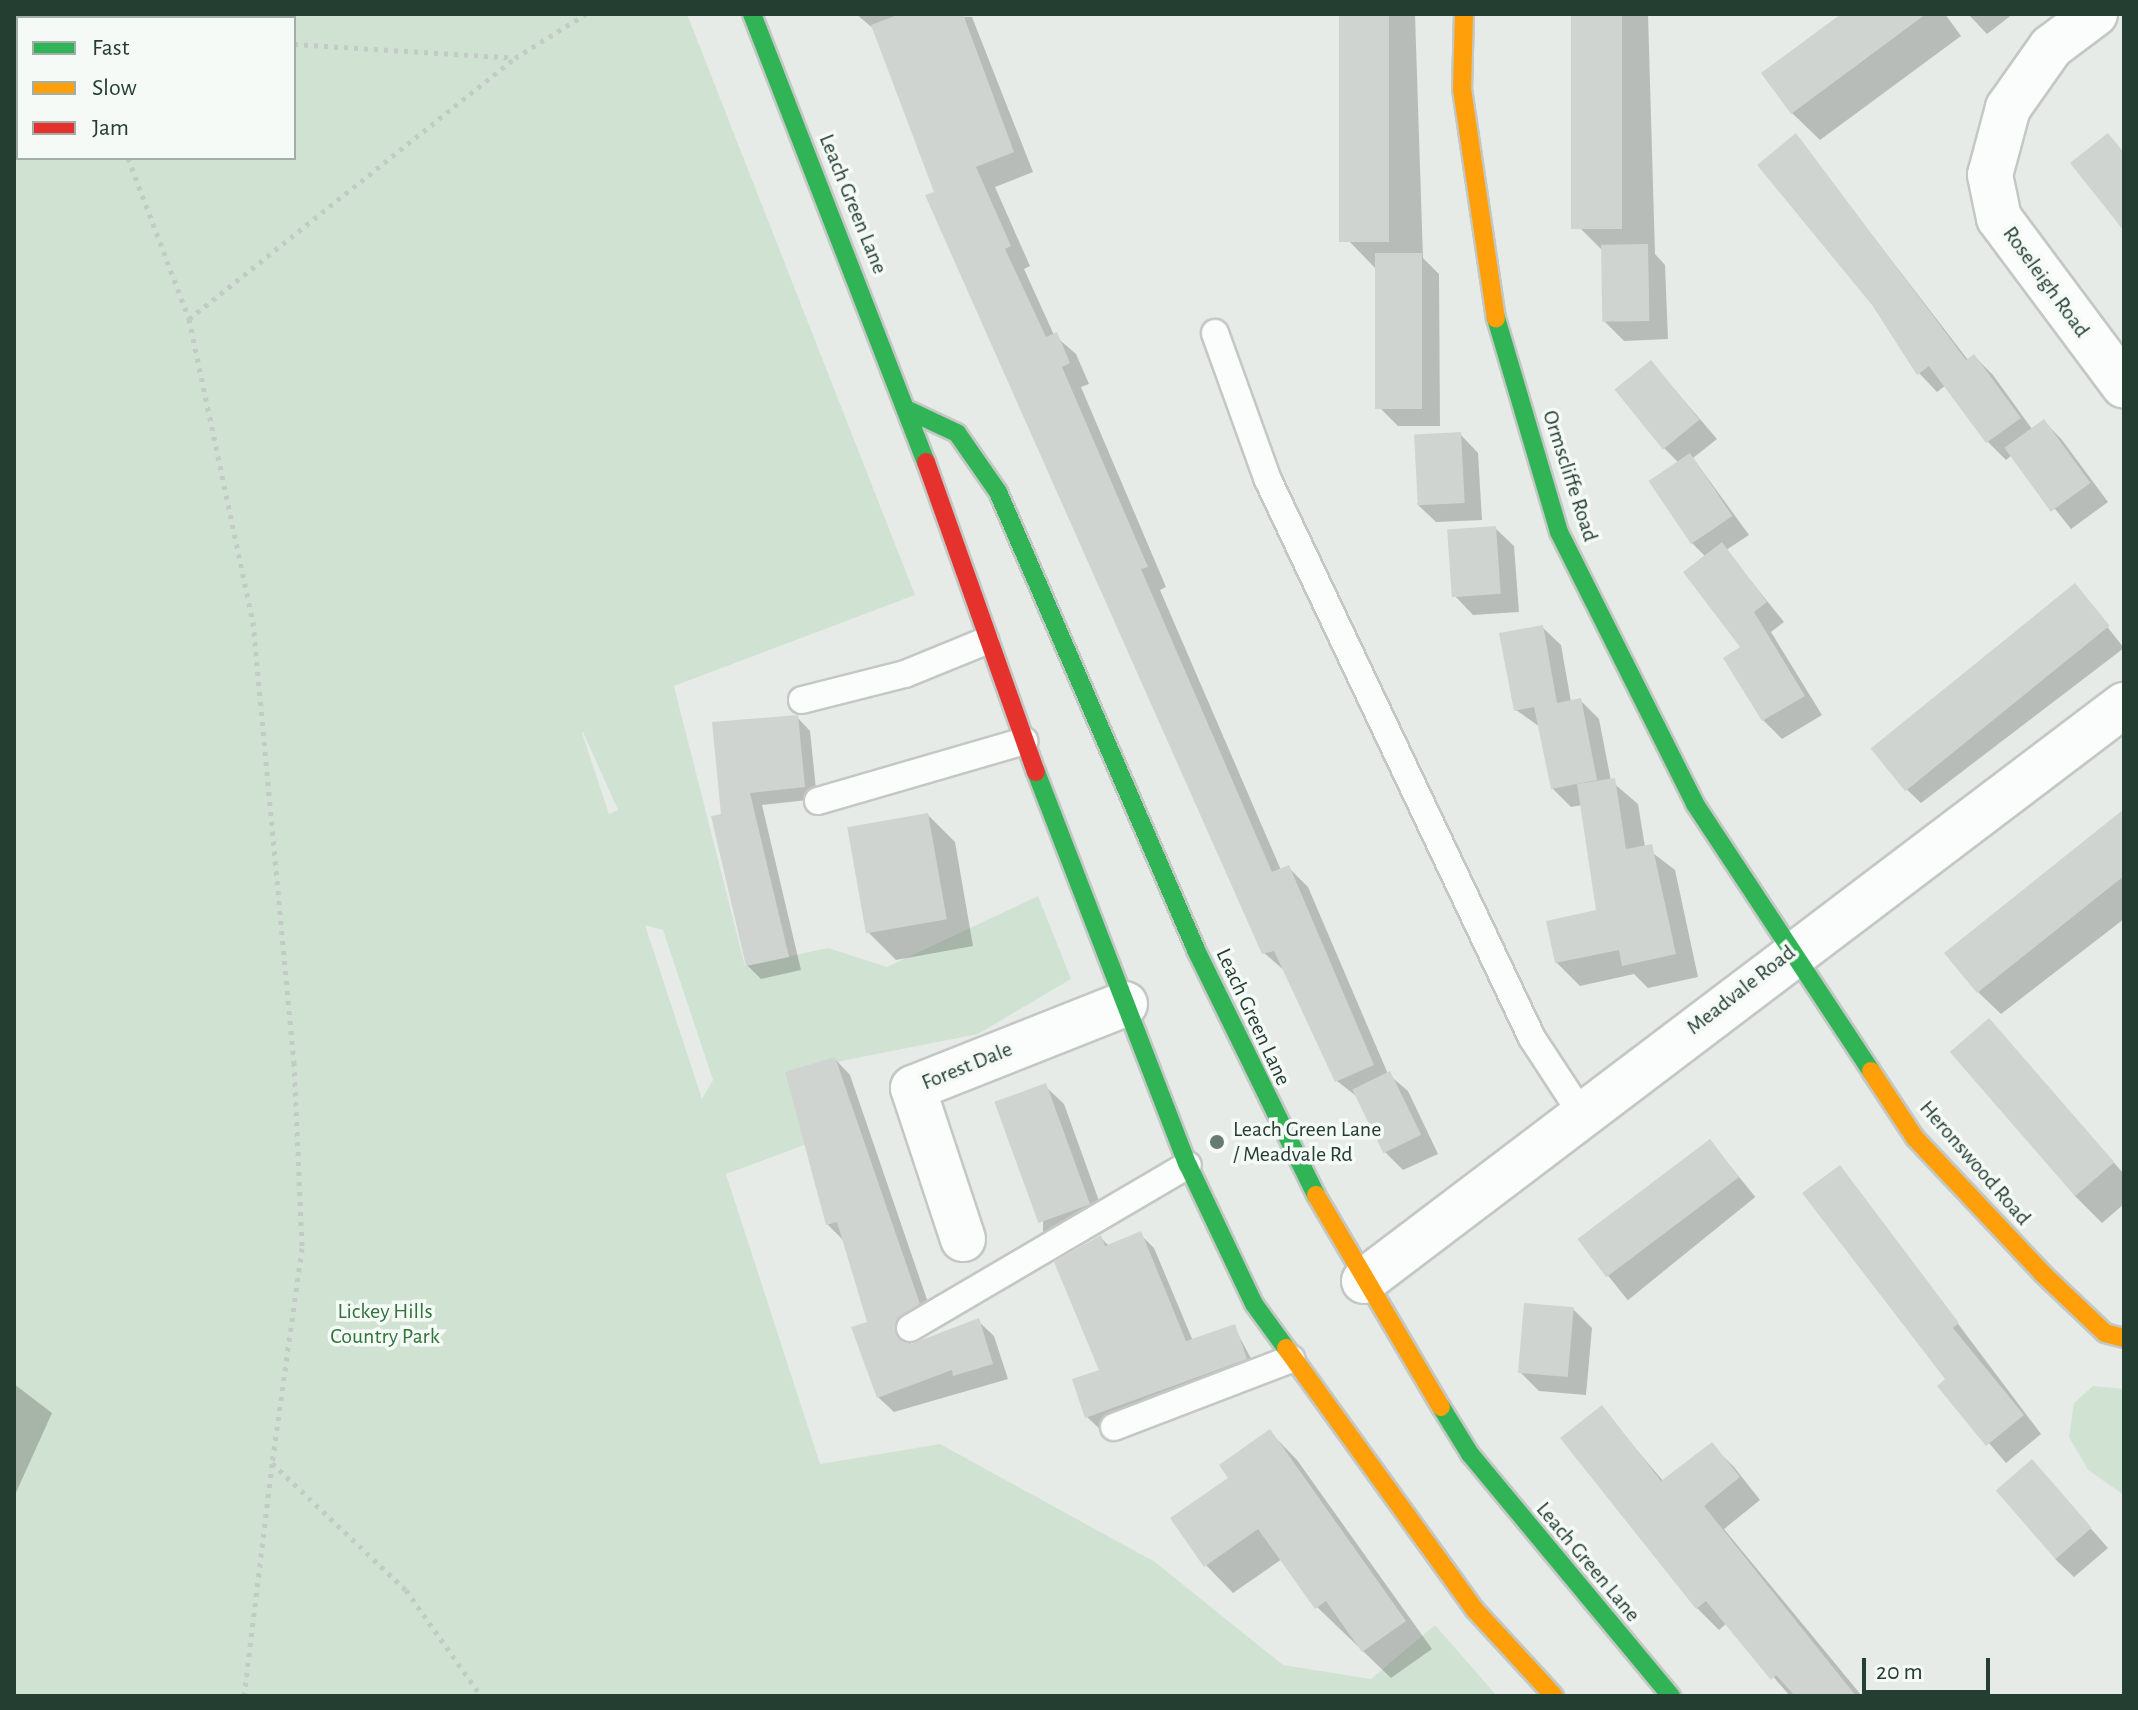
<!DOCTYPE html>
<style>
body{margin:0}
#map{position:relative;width:2138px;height:1710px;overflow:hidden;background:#e6ebe8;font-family:"Alegreya Sans",sans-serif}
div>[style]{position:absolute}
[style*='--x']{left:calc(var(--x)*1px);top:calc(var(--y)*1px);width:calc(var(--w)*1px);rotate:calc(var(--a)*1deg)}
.green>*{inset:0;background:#d0e3d2}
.shadow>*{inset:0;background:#0003;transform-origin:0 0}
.building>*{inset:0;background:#cfd4d1;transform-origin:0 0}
.path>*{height:5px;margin-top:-2.5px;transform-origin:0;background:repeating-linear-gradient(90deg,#c2cbc6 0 4px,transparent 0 10px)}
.roads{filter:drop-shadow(2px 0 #c3c8c5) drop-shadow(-2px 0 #c3c8c5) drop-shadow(0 2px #c3c8c5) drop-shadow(0 -2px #c3c8c5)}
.lane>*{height:26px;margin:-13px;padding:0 13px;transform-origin:13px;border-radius:13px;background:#fbfcfc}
.street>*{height:44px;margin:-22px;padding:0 22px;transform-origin:22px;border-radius:22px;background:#fbfcfc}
.fast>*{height:18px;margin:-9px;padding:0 9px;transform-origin:9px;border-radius:9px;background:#30b455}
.slow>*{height:18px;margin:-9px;padding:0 9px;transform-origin:9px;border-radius:9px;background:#ff9f0a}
.jam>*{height:18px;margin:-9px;padding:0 9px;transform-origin:9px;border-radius:9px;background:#e5322d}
.dots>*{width:22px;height:22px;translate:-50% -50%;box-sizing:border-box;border:4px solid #f5faf6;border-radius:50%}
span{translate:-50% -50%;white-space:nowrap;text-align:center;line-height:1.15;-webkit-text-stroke:7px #f5faf6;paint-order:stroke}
.street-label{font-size:22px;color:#243e32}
.poi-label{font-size:22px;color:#243e32}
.left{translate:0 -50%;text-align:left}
.park-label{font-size:22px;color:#2f743b}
.frame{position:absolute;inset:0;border:16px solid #243e32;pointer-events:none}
.legend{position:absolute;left:16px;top:16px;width:280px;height:144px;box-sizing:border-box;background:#f5faf6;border:2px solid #a1afa8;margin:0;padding:10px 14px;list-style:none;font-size:24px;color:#243e32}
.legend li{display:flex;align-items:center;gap:16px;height:40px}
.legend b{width:40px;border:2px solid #a1afa8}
.scale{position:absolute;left:1862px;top:1658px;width:128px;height:36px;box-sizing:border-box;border:4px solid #243e32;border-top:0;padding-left:10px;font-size:24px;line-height:28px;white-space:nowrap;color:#243e32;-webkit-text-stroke:6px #f5faf6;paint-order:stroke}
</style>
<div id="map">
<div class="green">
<i style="clip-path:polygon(evenodd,14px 14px,687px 14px,915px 595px,674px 686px,745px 966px,828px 948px,887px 967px,1038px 896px,1071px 979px,978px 1034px,786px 1072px,807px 1144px,726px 1174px,820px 1464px,940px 1444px,1155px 1562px,1283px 1665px,1371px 1679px,1435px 1625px,1497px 1696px,14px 1696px,14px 14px,18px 18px,294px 18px,294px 158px,18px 158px,18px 18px,14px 14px,583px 732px,618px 810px,609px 814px,582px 733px,583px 732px,14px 14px,645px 925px,663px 930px,713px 1080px,702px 1099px,645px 925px)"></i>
<i style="clip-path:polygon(2093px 1386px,2124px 1389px,2124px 1495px,2088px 1470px,2069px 1437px,2074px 1403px)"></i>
</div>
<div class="shadow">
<i style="clip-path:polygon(856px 14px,972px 17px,1033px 172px,995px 187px,1030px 266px,1024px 269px,1054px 335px,1076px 354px,1089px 384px,1081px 387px,1166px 587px,1160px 590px,1281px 870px,1288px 867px,1308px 887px,1388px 1074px,1408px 1091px,1438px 1154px,1403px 1170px,1385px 1152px,1360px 1099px,1337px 1081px,1286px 972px,1263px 952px,936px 193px,875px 30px)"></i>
<i style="clip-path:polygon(1341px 14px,1415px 14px,1423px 258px,1439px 274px,1440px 426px,1398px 426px,1380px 408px,1377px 270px,1349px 241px)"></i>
<i style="clip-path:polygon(1573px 14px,1648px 14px,1655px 254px,1665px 265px,1668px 339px,1624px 341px,1605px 322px,1603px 251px,1580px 228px)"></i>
<i style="clip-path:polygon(1844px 14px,1945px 14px,1961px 36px,1820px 140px,1792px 113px)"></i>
<i style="clip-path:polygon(1968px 14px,2013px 14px,1987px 34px)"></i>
<i style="clip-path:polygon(1796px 136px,1968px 360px,1974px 356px,1993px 375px,2032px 429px,2044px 421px,2062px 440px,2108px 502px,2071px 529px,2012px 455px,2006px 460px,1987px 441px,1946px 385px,1937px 392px,1919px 373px)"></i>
<i style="clip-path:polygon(1651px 362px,1717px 439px,1693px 458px,1749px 535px,1726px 550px,1784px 622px,1771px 632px,1822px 715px,1782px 739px,1763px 720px,1743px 648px,1706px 557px,1691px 542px,1679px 463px,1664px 448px)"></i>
<i style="clip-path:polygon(1460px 434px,1478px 453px,1482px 520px,1436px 522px,1417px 504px)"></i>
<i style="clip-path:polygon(1495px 528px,1514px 546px,1519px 612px,1473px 615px,1455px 596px)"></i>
<i style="clip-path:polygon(2075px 586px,2124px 648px,1921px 803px,1902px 785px)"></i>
<i style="clip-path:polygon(1542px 627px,1561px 645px,1571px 702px,1580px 700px,1599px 719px,1611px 781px,1638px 804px,1645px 847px,1675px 870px,1698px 977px,1648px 988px,1634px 974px,1580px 986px,1556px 962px,1598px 912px,1582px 805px,1571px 807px,1552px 788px,1540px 727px,1516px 710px)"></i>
<i style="clip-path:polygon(797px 717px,810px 731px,817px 799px,762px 805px,801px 970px,761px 979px,747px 965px,723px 815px)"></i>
<i style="clip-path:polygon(2124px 814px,2124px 919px,2001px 1014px,1978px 992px)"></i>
<i style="clip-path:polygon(928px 815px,955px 842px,973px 946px,896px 960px,868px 932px)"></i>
<i style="clip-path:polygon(1989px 1021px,2124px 1174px,2124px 1204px,2102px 1223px,2074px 1195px)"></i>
<i style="clip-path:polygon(835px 1059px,850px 1075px,934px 1320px,911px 1335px,911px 1346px,978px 1321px,994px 1336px,1008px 1379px,894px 1412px,878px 1397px,869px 1323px,843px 1240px,827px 1224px)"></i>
<i style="clip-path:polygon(1045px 1086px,1064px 1104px,1107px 1223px,1061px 1250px,1043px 1232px)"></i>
<i style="left:1710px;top:1141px;width:72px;height:164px;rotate:51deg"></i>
<i style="clip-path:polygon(1840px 1167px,2041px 1434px,2006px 1463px,1940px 1386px,1948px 1380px)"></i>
<i style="clip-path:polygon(1140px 1234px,1154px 1248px,1193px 1341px,1234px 1327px,1259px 1373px,1101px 1430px,1087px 1417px,1102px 1371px,1100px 1237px,1110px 1247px)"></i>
<i style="clip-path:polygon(1573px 1309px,1592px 1328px,1586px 1395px,1539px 1391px,1520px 1372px)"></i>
<i style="clip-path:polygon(14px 1384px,52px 1413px,14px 1497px)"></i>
<i style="clip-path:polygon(1601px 1408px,1664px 1482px,1712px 1445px,1734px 1467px,1760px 1500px,1724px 1529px,1862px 1696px,1790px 1696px,1727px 1623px,1719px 1630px,1697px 1608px)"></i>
<i style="clip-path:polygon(1270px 1432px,1297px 1460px,1432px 1649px,1391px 1678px,1317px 1607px,1282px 1559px,1233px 1593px,1206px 1565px)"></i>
<i style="clip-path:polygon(2032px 1462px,2108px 1548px,2074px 1577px,2055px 1559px)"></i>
</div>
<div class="building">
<i style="clip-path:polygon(900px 14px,963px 14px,1014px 152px,976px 167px,1011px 246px,1005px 249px,1046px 337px,1057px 332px,1070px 363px,1062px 367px,1148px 567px,1141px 569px,1272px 872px,1289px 865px,1374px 1065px,1335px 1082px,1274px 951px,1262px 954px,925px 195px,934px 192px,871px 25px)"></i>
<i style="left:1339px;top:14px;width:50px;height:228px"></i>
<i style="left:1571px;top:14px;width:51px;height:215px"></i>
<i style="clip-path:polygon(1841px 14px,1926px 14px,1791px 114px,1761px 73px)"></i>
<i style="clip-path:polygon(1796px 133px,1966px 360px,1974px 354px,2021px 418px,1986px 443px,1929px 366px,1917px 375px,1872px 305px,1757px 165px)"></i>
<i style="clip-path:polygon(2108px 133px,2124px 153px,2124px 231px,2070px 163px)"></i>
<i style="left:1648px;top:244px;width:77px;height:47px;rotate:89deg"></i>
<i style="left:1375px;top:253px;width:47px;height:156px"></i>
<i style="left:1651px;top:360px;width:77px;height:47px;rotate:51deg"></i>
<i style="left:2044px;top:419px;width:79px;height:49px;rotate:54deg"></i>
<i style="left:1461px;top:432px;width:71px;height:47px;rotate:87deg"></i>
<i style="left:1690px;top:453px;width:76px;height:50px;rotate:56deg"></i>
<i style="left:1496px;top:526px;width:68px;height:49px;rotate:86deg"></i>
<i style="clip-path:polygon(1722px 542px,1767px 602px,1754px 612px,1805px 696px,1762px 721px,1723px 658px,1740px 647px,1683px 572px)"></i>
<i style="left:2075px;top:583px;width:55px;height:263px;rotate:51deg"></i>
<i style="clip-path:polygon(1543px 625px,1557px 703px,1581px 698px,1597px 780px,1551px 789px,1534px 707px,1514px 711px,1499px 633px)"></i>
<i style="clip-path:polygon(798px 715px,805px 787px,750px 793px,789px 957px,746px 966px,711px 816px,721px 814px,712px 722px)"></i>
<i style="clip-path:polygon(1615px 778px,1626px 849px,1652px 844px,1676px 954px,1622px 966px,1619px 950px,1555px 963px,1546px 921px,1596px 910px,1577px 784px)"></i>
<i style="clip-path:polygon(2124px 809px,2124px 876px,1977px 993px,1944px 953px)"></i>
<i style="left:928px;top:813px;width:108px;height:82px;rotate:80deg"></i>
<i style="left:1989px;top:1018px;width:191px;height:52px;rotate:49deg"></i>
<i style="clip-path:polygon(835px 1057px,920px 1304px,897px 1319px,896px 1335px,911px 1344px,979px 1318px,993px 1364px,953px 1376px,952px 1370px,877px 1398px,851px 1327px,867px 1322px,837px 1222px,826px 1225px,785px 1072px)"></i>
<i style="left:1390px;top:1071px;width:71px;height:42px;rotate:64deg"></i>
<i style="left:1046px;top:1083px;width:129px;height:55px;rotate:70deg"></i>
<i style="left:1710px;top:1139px;width:48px;height:166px;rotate:53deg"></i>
<i style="clip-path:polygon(1840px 1165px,1959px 1323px,1953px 1328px,2024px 1415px,1986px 1446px,1937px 1386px,1945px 1379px,1802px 1193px)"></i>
<i style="clip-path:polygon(1141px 1231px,1186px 1341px,1235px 1324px,1247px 1359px,1085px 1418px,1072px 1379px,1099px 1370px,1054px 1262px,1101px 1235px,1105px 1246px)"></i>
<i style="left:1524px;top:1303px;width:50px;height:70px;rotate:5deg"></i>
<i style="clip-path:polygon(1602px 1405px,1661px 1481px,1712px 1442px,1740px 1477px,1704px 1506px,1856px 1696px,1795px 1696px,1776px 1675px,1771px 1680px,1706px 1601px,1696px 1609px,1560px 1438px)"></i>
<i style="clip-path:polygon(1270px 1429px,1406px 1621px,1362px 1652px,1326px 1601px,1315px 1609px,1258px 1529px,1204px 1567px,1170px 1518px,1228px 1478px,1219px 1465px)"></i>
<i style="left:2032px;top:1459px;width:91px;height:48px;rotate:49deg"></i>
</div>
<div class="path">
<i style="--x:73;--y:14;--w:4;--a:76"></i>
<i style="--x:294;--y:44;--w:220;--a:3.6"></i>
<i style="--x:128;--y:158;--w:172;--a:69.2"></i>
<i style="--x:189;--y:319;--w:310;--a:78.1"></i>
<i style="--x:253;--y:622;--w:442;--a:84.7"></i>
<i style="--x:294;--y:1062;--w:186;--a:87.5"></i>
<i style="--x:302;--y:1248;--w:217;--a:97.9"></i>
<i style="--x:272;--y:1463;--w:185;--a:43.5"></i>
<i style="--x:406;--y:1590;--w:130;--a:54.7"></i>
<i style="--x:189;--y:319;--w:418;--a:-38.7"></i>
<i style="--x:515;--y:58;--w:84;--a:-31.8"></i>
<i style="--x:244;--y:1696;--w:234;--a:-83.1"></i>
</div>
<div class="roads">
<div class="lane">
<i style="--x:1215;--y:333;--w:156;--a:70.2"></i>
<i style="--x:1268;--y:480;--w:617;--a:64.68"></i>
<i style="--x:1532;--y:1038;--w:90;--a:56.8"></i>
<i style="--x:802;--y:700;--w:106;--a:-14.2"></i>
<i style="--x:905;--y:674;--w:87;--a:-22.2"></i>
<i style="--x:818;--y:801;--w:215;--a:-16.2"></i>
<i style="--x:910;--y:1328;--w:322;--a:-30.4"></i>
<i style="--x:1114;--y:1427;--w:190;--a:-21"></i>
</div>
<div class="street">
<i style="--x:2095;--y:14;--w:55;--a:143.1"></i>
<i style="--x:2051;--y:47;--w:75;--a:125.2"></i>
<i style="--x:2008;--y:108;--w:69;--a:105"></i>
<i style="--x:1990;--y:175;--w:44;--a:78.2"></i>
<i style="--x:1999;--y:218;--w:209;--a:53.3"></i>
<i style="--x:963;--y:1239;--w:159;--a:-108.3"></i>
<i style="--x:913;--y:1088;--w:228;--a:-21.6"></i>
<i style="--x:1364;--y:1281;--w:954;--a:-37.16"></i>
</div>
<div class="fast">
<i style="--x:752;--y:14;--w:481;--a:68.8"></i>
<i style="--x:1496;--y:318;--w:223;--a:73.6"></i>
<i style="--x:1559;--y:532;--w:304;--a:63.4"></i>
<i style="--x:1695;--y:804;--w:320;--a:56.6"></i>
<i style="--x:910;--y:411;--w:52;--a:25.1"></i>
<i style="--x:957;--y:433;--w:72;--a:55.2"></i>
<i style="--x:998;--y:492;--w:499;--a:66.6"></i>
<i style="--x:1196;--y:950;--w:273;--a:63.9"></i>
<i style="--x:1036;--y:772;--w:421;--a:68.9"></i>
<i style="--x:1188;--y:1165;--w:154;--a:64.6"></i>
<i style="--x:1254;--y:1304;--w:54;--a:54"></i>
<i style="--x:1441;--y:1407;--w:55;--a:58.3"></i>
<i style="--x:1470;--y:1454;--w:315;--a:50.3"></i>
</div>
<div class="slow">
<i style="--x:1464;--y:14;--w:75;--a:91.5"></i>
<i style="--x:1462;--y:89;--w:232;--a:81.6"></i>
<i style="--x:1871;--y:1071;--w:80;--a:56.7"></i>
<i style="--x:1915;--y:1138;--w:185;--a:46.7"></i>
<i style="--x:2042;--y:1273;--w:87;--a:43.6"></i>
<i style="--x:2105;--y:1333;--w:20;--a:15"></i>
<i style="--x:1316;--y:1195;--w:246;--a:59.5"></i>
<i style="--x:1286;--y:1348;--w:323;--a:54.2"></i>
<i style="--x:1475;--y:1610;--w:117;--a:47.4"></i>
</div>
<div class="jam">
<i style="--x:926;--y:462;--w:329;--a:70.5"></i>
</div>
</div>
<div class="dots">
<i style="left:1217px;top:1142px;background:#687b72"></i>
</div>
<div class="street-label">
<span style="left:853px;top:204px;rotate:68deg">Leach Green Lane</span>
<span style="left:2046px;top:282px;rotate:54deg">Roseleigh Road</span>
<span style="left:1570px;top:476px;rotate:72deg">Ormscliffe Road</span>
<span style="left:1741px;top:990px;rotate:-38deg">Meadvale Road</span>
<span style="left:1253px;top:1017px;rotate:65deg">Leach Green Lane</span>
<span style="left:967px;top:1066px;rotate:-22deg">Forest Dale</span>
<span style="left:1975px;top:1163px;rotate:49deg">Heronswood Road</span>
<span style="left:1588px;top:1562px;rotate:50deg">Leach Green Lane</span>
</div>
<div class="poi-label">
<span class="left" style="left:1233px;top:1142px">Leach Green Lane<br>/ Meadvale Rd</span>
</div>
<div class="park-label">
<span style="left:385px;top:1324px">Lickey Hills<br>Country Park</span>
</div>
<div class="frame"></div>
<ul class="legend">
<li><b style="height:10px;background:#30b455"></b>Fast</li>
<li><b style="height:10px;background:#ff9f0a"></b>Slow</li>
<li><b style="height:10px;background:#e5322d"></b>Jam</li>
</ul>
<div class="scale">20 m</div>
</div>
